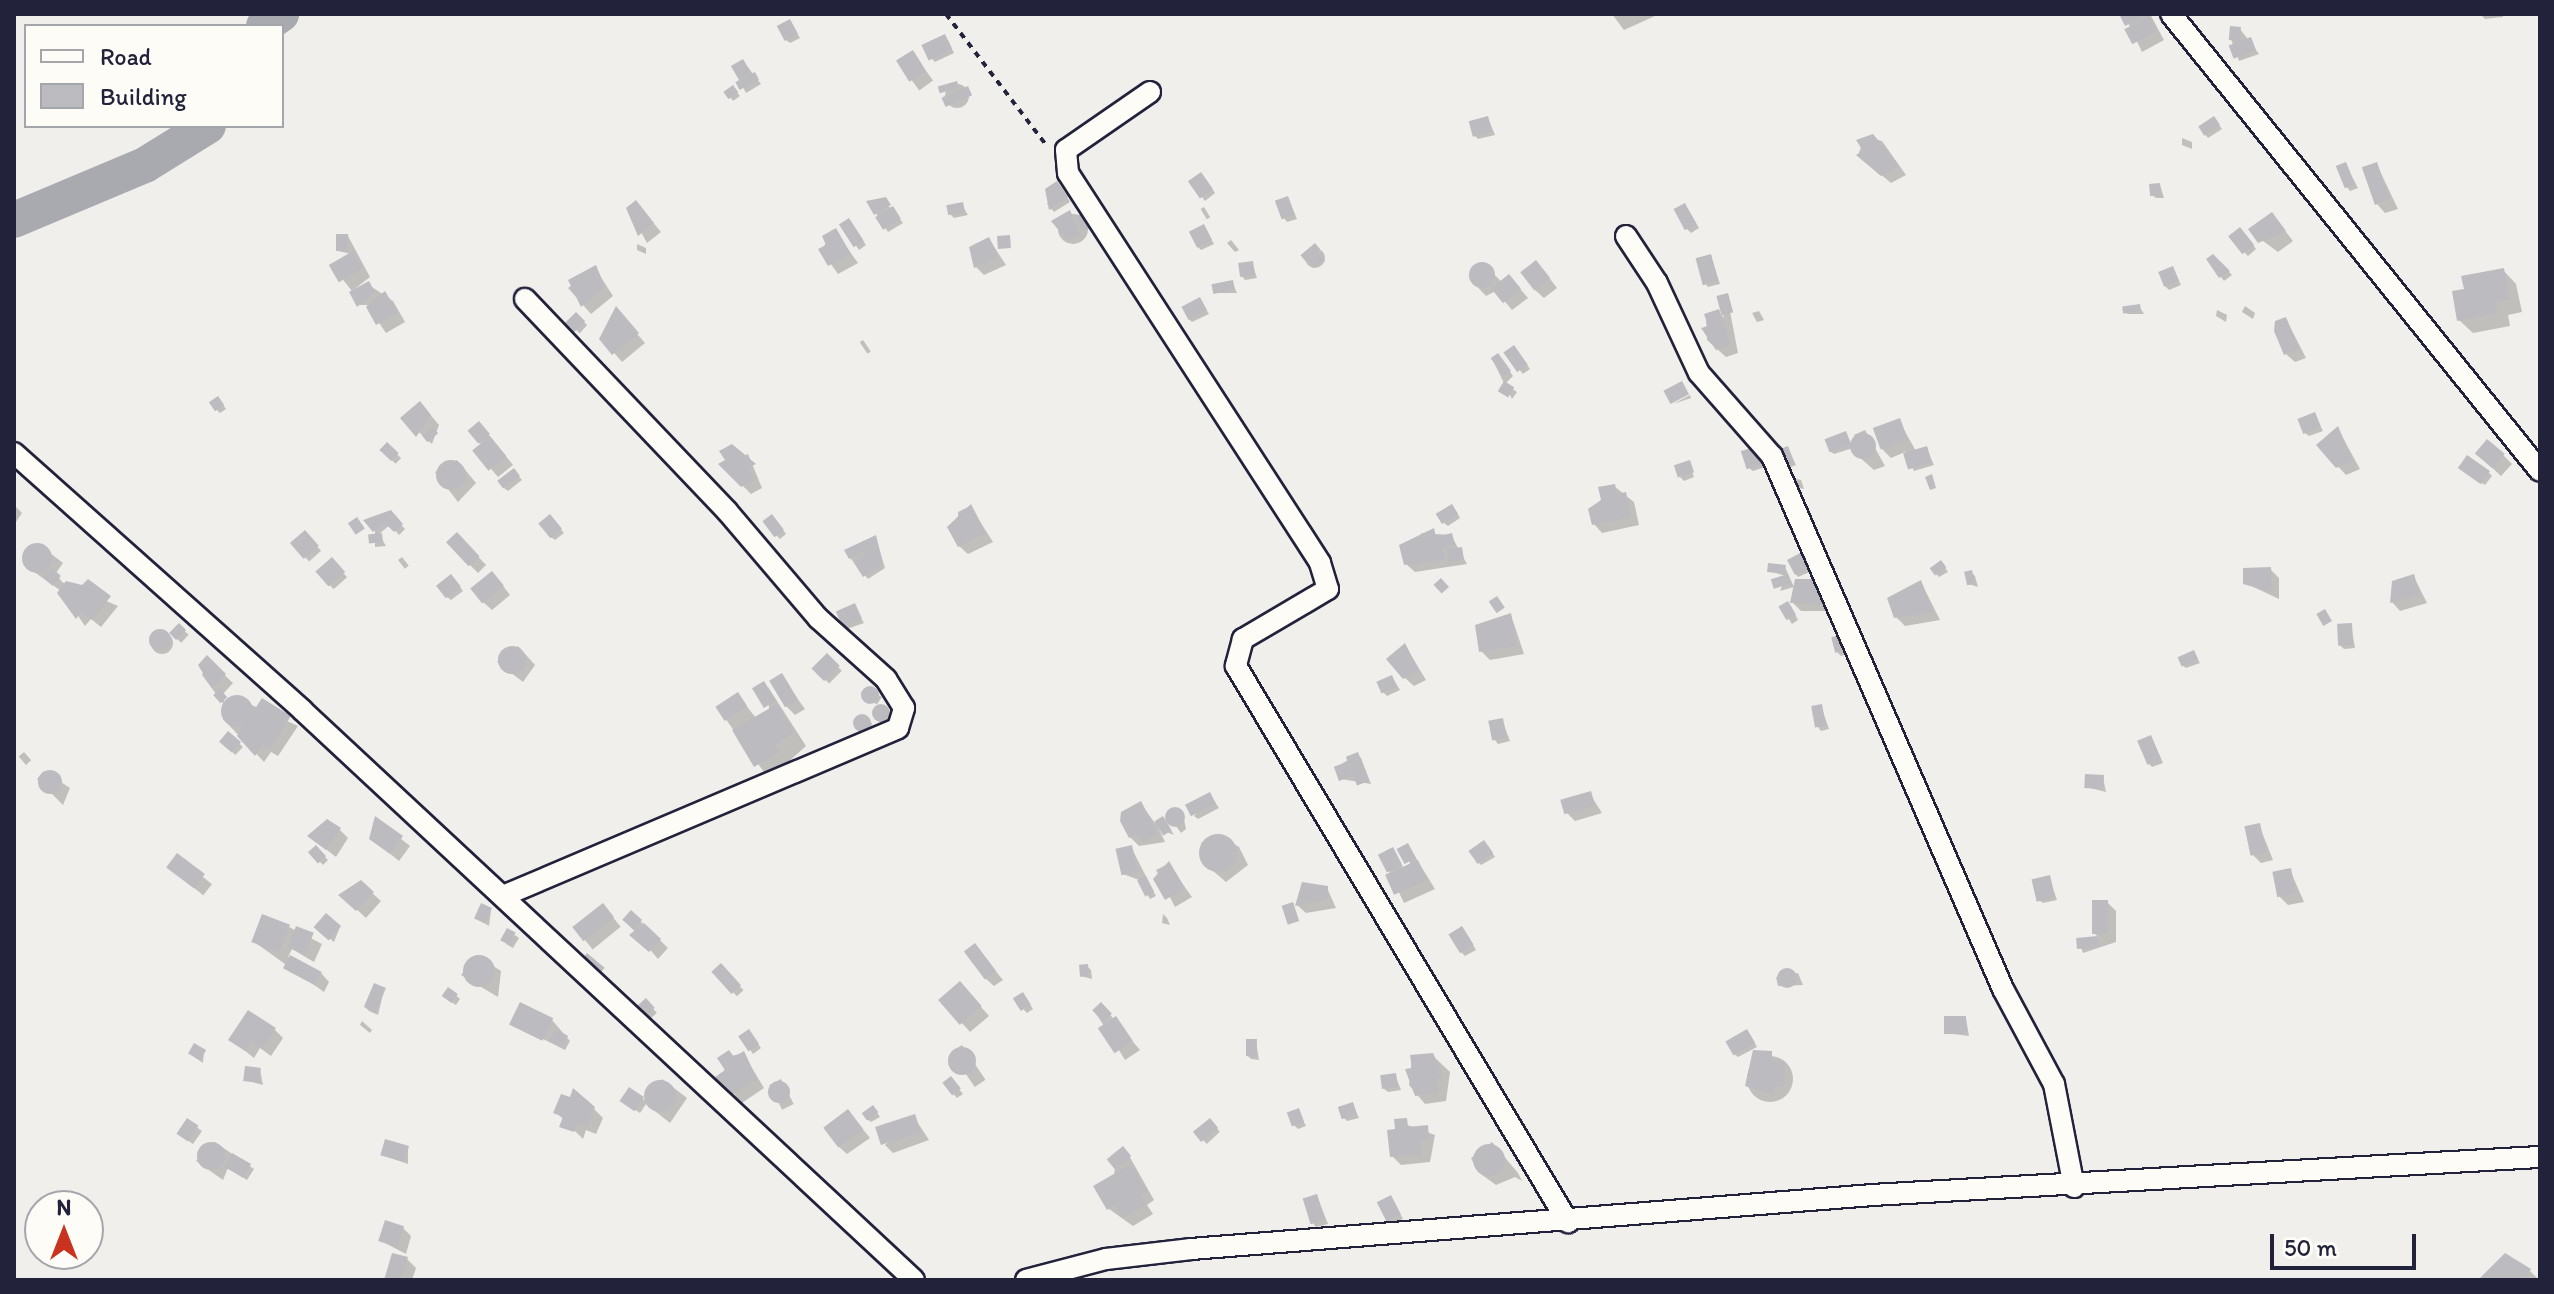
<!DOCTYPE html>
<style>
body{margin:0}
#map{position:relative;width:2554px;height:1294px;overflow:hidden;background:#f0efec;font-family:Itim,sans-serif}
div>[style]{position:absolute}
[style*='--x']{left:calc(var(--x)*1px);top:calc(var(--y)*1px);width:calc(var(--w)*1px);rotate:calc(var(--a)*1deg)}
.shadow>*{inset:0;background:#0003;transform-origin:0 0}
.round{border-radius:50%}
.river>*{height:36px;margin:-18px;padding:0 18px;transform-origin:18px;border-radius:18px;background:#a9a9b0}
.building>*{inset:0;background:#bcbcc0;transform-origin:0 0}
.path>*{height:4px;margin-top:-2px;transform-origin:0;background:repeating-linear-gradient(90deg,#22223b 0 6px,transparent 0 12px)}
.roads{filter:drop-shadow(2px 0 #22223b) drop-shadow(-2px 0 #22223b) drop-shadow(0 2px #22223b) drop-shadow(0 -2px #22223b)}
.street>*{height:20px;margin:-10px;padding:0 10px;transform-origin:10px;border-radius:10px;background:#fdfcf7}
span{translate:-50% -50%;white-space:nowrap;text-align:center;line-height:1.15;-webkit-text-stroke:6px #fdfcf7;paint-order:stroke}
.frame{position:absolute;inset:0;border:16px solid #22223b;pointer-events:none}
.legend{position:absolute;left:24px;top:24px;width:260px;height:104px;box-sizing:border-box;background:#fdfcf7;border:2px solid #a5a5ac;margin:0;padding:10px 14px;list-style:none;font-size:24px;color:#22223b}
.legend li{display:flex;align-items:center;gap:16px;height:40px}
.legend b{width:40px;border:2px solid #a5a5ac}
.north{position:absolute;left:24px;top:1190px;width:80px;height:80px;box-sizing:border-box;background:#fdfcf7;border:2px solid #a5a5ac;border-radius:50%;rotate:0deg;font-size:22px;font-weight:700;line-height:32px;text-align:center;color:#22223b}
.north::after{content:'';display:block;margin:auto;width:28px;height:36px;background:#c8321e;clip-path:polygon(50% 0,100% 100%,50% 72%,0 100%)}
.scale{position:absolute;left:2270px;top:1234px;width:146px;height:36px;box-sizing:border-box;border:4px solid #22223b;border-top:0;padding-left:10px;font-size:24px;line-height:28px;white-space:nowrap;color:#22223b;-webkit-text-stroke:6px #fdfcf7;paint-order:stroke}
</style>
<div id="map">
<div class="shadow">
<i style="clip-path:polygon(1612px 14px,1654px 14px,1655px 16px,1624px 30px)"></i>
<i style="clip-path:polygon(2124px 14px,2150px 14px,2164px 40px,2142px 52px)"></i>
<i style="clip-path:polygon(2480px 14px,2503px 14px,2503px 17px,2485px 19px)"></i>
<i style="clip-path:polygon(793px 26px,800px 38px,790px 43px,786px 40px)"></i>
<i style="clip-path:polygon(2240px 29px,2259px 54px,2239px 61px,2231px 39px)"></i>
<i style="clip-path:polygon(948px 40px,954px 53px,935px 62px,931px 58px)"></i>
<i style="left:913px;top:53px;width:34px;height:17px;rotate:54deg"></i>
<i style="clip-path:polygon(743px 61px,761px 84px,746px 93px,733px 67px)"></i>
<i class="round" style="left:945px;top:84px;width:24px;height:24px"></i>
<i style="clip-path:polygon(726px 91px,736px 91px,740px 96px,733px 101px)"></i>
<i style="clip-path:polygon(1488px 118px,1495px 135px,1478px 139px,1474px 135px)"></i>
<i style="clip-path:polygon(2217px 122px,2222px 129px,2208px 138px,2205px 134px)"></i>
<i style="clip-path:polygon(1865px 137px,1882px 141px,1906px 175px,1891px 183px,1867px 163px,1858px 155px)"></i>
<i style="clip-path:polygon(2182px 138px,2192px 142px,2192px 149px,2182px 145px)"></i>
<i style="clip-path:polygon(2346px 165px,2358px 188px,2350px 191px,2347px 187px)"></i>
<i style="clip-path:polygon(2377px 165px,2398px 209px,2385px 213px,2377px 204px)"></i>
<i style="clip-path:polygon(1205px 178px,1215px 193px,1205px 201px,1191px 182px)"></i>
<i style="clip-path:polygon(2160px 185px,2164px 198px,2156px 198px,2152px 195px)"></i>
<i style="clip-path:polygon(1061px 187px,1070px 202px,1054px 212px,1047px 204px)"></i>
<i style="clip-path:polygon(1288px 198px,1297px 219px,1287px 222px,1284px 218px)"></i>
<i style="clip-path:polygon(636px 202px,661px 232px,647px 243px,628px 208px)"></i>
<i style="clip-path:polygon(870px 204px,890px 207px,903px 223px,888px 232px)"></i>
<i style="clip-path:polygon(962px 205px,968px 215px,954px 218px,950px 214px)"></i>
<i style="left:1204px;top:207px;width:12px;height:4px;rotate:59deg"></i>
<i style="clip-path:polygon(1688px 209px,1699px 228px,1691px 233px,1687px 229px)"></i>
<i class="round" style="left:1058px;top:214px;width:30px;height:30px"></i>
<i style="clip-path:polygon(2272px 214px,2293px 241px,2278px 252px,2259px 238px)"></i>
<i style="clip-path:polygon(842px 225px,852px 225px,866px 245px,859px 250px)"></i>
<i style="clip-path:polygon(1204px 227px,1214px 244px,1201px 250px,1197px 246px)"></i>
<i style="clip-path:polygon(835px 231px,858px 263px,838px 274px,821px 250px)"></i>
<i style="clip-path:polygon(2244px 233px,2256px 249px,2248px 256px,2244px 252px)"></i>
<i style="clip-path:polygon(348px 236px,370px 277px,352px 291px,332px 266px,351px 254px,338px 251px)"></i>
<i style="clip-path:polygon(989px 239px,1006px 265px,984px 275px,976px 267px)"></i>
<i style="clip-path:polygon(1231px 240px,1239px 250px,1235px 252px,1227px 243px)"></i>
<i style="clip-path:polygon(637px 244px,646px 248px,646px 254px,637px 250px)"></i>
<i class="round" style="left:1305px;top:248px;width:20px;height:20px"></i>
<i style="clip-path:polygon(1711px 256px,1720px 284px,1708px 287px,1705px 283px)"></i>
<i style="clip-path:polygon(2213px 256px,2232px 275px,2224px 281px,2221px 277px)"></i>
<i style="clip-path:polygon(1481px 262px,1502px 282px,1509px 276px,1528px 298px,1512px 310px,1496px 291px,1486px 296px,1469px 278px)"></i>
<i style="clip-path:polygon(1252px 263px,1257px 278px,1245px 280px,1242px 276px)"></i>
<i style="clip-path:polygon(595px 268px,613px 296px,591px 314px,568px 288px)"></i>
<i style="clip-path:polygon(2173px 268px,2181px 285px,2169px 290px,2165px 286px)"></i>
<i style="clip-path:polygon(2503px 270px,2516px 284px,2522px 312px,2508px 315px,2510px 326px,2473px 333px,2459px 320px,2466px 291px)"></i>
<i style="clip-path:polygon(1544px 271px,1557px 288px,1544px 298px,1535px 290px)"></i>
<i style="clip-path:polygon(1232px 282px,1237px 293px,1215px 293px)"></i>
<i style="clip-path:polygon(372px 287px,393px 301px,405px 322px,386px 333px,367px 305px,358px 305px)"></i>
<i style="clip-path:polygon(1727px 296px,1738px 353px,1726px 357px,1707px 340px,1706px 315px,1718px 311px,1724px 318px,1719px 298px)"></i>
<i style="clip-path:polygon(1200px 299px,1209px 314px,1192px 322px,1189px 319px)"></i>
<i style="clip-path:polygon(2139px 306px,2144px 314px,2126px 314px)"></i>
<i style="clip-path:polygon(2245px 306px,2255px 313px,2253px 319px,2242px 312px)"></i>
<i style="clip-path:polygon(616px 309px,645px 343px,622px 362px,602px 339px)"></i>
<i style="clip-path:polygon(2217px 310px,2227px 315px,2226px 322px,2216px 316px)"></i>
<i style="clip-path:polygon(1759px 311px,1764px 320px,1757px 322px,1752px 313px)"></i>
<i style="left:576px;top:315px;width:15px;height:11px;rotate:42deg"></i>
<i style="clip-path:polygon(2286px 319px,2306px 358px,2295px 362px,2286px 354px)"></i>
<i style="left:863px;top:340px;width:14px;height:4px;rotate:56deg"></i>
<i style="clip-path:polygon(1517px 351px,1530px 369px,1523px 374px,1506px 353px)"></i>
<i style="clip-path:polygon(1492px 359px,1501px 359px,1513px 376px,1505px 384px,1517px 392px,1512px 399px)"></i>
<i style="clip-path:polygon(1690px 395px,1691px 398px,1673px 404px)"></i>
<i style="clip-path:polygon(221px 402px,226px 409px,220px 413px,216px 409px)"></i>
<i style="clip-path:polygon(428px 412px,439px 425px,432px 444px,403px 418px)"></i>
<i style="clip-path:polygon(2314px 414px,2323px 431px,2309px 436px,2305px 433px)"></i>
<i style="clip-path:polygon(1899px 421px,1916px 451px,1926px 448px,1934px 465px,1914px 471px,1905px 452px,1891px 458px,1882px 449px)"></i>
<i style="clip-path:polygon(479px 423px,513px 465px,498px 477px,475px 450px,482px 445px,470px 431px)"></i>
<i style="clip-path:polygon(2338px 429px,2360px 469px,2346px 475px,2318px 445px)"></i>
<i style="clip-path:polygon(1865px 430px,1885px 466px,1874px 470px,1858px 456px,1854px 435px)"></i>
<i style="clip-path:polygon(1845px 433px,1853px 448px,1834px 454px,1830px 451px)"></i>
<i style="left:387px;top:444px;width:20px;height:8px;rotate:45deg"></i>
<i style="clip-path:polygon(1788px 449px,1796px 465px,1786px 469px)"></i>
<i style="clip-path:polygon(1760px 452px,1765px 467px,1753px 471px,1749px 468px)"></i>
<i style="clip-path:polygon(748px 454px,762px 488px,751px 494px,721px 464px)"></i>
<i style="clip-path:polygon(2503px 455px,2512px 464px,2501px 476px,2486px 462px)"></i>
<i style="clip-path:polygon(457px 460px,476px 483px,458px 502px,435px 472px)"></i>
<i style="clip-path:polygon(1689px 464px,1694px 477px,1684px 481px,1680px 477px)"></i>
<i style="clip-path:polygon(2465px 471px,2488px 472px,2492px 476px,2485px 485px)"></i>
<i style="clip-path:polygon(517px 474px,522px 480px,508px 491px,504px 488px)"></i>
<i style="clip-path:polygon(1791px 478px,1801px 480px,1804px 489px,1794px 487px)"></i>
<i style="clip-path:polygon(1614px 486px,1634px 502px,1639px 525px,1602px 533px,1594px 524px)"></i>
<i style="clip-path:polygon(14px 505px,22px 513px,14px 525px)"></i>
<i style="clip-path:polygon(970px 506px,993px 542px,968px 554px,959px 546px,958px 512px)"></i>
<i style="clip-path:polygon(1456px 511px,1460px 518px,1448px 526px,1444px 523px)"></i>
<i style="clip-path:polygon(390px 512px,405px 529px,399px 535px,390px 525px,379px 534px,386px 546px,375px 547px,375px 530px)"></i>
<i style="clip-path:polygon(550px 517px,564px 533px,555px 540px,551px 537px)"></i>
<i style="clip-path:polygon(776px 521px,786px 534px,780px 539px,776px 535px)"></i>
<i style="left:305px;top:533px;width:24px;height:16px;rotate:48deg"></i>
<i style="clip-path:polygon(1421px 533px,1451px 535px,1467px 564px,1415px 572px,1406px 564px,1423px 542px)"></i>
<i style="clip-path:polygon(457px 534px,486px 565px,478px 573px,469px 564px)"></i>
<i style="clip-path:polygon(876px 538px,885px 568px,868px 579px,850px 558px)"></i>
<i style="clip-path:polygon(37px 543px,63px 563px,56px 573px,62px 582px,118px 606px,101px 627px,91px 619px,85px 626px,61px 591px,23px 564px)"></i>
<i style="clip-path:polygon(1802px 554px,1812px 571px,1798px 577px,1795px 573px)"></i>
<i style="left:402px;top:557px;width:11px;height:5px;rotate:52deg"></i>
<i style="left:332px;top:560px;width:23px;height:18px;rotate:49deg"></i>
<i style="clip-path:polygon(1944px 566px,1948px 572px,1939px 577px,1936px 574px)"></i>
<i style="clip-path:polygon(1785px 567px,1794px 587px,1780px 591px,1786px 576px,1769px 571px)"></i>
<i style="clip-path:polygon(2270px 569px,2279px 578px,2279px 599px,2245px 583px)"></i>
<i style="clip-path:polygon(1971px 572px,1975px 576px,1978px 587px,1969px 584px)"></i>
<i style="clip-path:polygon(2414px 577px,2427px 603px,2400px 611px,2392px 602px,2394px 582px)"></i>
<i style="clip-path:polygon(455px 580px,463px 591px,451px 600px,447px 597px)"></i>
<i style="clip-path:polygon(1820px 581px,1828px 611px,1801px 611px,1793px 603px)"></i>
<i style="clip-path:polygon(500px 582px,510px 595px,492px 610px,483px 602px)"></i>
<i style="clip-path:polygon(1921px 582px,1940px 620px,1905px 626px,1896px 617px)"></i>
<i style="clip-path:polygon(854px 606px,864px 623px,847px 629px,844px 626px)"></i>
<i style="clip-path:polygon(1781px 607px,1791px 607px,1798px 620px,1792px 624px)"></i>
<i style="clip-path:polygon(1511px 615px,1524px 654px,1490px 660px,1481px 651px)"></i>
<i style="clip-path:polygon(2351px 625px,2355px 648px,2344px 649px,2340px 645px)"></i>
<i style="left:179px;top:626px;width:13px;height:11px;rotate:42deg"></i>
<i class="round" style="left:151px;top:632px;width:22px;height:22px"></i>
<i style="clip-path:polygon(1840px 637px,1847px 654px,1841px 656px,1837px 652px)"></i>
<i style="clip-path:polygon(1405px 645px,1426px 680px,1414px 686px,1405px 678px)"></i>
<i style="clip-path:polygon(518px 646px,535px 665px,523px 682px,497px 662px)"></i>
<i style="clip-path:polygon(2194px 653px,2200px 663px,2186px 668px,2182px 665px)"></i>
<i style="left:827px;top:656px;width:21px;height:18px;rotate:45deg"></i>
<i style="clip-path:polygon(208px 659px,233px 683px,223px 694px,225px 706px,202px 675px)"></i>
<i style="clip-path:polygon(781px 676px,805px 709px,795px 715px,786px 706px)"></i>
<i style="clip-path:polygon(1392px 677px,1400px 690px,1387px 696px,1383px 692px)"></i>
<i style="clip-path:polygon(768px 687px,806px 746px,769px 779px,717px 707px,737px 694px,756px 718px,769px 711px)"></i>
<i style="left:869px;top:689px;width:15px;height:9px;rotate:32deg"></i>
<i style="clip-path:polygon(234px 697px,298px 726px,278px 756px,271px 752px,264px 762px,223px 719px)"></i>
<i style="clip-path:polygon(1821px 706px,1829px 729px,1821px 731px,1818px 727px)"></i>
<i style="clip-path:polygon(886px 707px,891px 722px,880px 723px,875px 708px)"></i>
<i style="clip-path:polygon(858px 717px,872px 723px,870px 733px,856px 727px)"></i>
<i style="clip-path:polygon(1502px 720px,1510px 741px,1498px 744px,1495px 740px)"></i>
<i style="left:229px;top:734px;width:19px;height:11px;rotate:43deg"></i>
<i style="clip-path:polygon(2151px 737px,2163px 763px,2152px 767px,2149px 764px)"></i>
<i style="left:24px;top:752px;width:11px;height:7px;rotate:49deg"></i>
<i style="clip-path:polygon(1357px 754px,1361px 758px,1371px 784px,1341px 779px,1337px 767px)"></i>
<i style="clip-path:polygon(44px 771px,70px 788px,63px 805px,37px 779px)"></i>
<i style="clip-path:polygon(2103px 777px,2106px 792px,2086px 787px)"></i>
<i style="clip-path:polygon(1590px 794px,1602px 813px,1575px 821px,1566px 812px)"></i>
<i style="clip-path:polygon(1210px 795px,1219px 808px,1198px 819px,1194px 816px)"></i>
<i style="clip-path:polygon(1141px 804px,1155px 823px,1163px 818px,1174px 835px,1159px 829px,1165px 842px,1139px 846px,1130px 837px)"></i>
<i style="clip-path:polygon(1182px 810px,1186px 829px,1181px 833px,1166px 812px)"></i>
<i style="clip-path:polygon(376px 819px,410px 846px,399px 861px,372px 839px)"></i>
<i style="clip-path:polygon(2259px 825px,2273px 860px,2261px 863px,2252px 854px)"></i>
<i style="clip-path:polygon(340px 830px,348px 838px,336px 857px,310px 837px)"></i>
<i style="clip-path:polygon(1218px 834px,1239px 847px,1248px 865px,1226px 882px,1206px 865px,1201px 843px)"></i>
<i style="clip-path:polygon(1408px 845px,1435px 889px,1404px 903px,1389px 871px,1396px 854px,1404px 869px,1410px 866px)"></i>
<i style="clip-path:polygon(1488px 846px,1495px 857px,1481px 865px,1478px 862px)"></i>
<i style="clip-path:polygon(1131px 847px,1156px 896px,1150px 899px,1139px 880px,1123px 874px)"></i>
<i style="left:316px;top:848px;width:17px;height:7px;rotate:45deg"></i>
<i style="left:177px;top:856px;width:45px;height:14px;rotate:39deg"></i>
<i style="clip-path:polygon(1168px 864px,1192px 897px,1175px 907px,1156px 870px)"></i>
<i style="clip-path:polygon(2290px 870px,2304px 902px,2288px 905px,2280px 897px)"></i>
<i style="clip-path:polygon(2049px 877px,2057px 900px,2043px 903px,2039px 900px)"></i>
<i style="clip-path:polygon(361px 883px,381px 901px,366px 918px,341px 895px)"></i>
<i style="clip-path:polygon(1327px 888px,1336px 908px,1306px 913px,1297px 905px)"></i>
<i style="clip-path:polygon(2107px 902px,2116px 911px,2116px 942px,2083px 953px,2078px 940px,2099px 938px,2094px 933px)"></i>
<i style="left:603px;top:905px;width:28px;height:36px;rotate:51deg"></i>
<i style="clip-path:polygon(491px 910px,489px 926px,476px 918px)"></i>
<i style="clip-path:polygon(632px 913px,668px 948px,658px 959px,625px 920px)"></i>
<i style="clip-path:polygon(1163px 914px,1167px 918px,1170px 925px,1162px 923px)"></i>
<i style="clip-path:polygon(289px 927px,322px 944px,314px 962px,292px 949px,288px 957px,321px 973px,329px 982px,324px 992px,253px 941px)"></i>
<i style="clip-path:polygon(340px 927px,334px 942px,317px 928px)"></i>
<i style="clip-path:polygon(1465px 932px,1476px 950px,1465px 956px,1461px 952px)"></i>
<i style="clip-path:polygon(515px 935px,519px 938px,513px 948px,506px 944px)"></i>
<i style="clip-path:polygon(975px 946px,1003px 980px,994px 986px,985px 978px)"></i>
<i style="clip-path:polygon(476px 955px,501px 971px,498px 997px,461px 975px)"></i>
<i style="left:721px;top:966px;width:33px;height:9px;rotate:47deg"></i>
<i style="clip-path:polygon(1087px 966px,1091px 970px,1092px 979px,1081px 976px)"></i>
<i style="clip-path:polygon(1798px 973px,1803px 985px,1778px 986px,1776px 977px)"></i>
<i style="clip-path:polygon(384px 990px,378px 1015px,369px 1011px,365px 1007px)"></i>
<i style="clip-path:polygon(968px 992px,989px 1016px,970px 1032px,944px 1003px)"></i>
<i style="clip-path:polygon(456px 995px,460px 999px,456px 1005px,448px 1000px)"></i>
<i style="clip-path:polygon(1026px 998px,1033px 1009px,1027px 1013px,1024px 1010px)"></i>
<i style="left:646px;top:1001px;width:16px;height:12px;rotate:47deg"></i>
<i style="clip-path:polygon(1101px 1004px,1140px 1050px,1125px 1060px,1094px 1010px)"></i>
<i style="clip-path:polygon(1966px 1018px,1969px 1036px,1946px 1033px)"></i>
<i style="clip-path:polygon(552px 1020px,570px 1041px,565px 1050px,511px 1023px)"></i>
<i style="clip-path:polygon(362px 1021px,372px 1030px,370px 1033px,360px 1025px)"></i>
<i style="clip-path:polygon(275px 1030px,283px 1038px,271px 1056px,260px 1048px,254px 1058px,230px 1039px)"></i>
<i style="clip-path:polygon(752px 1035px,761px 1048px,753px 1054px,741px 1037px)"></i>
<i style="clip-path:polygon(1750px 1035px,1757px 1047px,1738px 1057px,1734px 1054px)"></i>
<i style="clip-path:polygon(1256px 1041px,1259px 1060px,1251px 1059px,1248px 1056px)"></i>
<i style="left:962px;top:1045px;width:42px;height:13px;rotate:56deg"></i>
<i style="clip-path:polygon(204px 1052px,203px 1063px,193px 1056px)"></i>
<i style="clip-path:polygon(743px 1053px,764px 1088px,739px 1105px,720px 1059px)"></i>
<i style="clip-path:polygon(1432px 1055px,1450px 1072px,1446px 1101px,1425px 1104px,1409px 1085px,1412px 1057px)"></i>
<i class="round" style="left:1747px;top:1056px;width:46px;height:46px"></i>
<i style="clip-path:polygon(260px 1070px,263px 1085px,245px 1080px)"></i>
<i style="clip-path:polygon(1395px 1075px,1401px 1090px,1388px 1092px,1384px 1089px)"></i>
<i style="clip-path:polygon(662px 1079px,687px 1098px,670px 1123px,646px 1104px,640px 1113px,626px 1104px,629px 1090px,646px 1101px)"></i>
<i style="left:781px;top:1079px;width:28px;height:13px;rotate:63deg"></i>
<i style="clip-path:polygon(954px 1083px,963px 1094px,957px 1098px,945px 1084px)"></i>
<i style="clip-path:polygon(1352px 1104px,1359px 1118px,1347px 1121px,1343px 1117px)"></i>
<i style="clip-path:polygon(594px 1109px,603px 1118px,596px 1134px,586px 1130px,583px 1139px,556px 1112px)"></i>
<i style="clip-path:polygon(848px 1111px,870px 1138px,847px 1154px,838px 1146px)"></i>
<i style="clip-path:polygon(876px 1111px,880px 1117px,871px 1122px,867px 1119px)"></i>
<i style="clip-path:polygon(1298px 1111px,1306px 1126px,1298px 1129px,1294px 1125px)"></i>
<i style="clip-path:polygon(914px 1117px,929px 1140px,893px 1153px,885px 1145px)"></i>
<i style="left:1209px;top:1120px;width:16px;height:18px;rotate:47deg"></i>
<i style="clip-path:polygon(188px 1121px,202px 1131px,193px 1144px,183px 1137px)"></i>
<i style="clip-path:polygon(1396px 1121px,1435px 1135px,1430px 1162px,1401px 1165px,1392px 1156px)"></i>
<i style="clip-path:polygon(215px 1142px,254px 1169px,247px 1180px,228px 1168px,223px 1180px,196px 1161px)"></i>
<i style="clip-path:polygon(1492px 1142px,1518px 1173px,1522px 1181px,1515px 1177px,1496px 1185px,1478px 1172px,1471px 1158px)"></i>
<i style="clip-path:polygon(408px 1147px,408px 1164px,383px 1155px)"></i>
<i style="clip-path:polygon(1127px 1152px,1154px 1200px,1147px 1205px,1153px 1214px,1133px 1226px,1109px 1209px,1115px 1168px)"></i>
<i style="clip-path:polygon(1317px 1196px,1328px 1224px,1316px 1227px,1313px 1223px)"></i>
<i style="clip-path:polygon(1391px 1197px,1403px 1219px,1392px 1224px,1389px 1220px)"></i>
<i style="clip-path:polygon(403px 1228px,411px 1236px,406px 1254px,381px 1241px)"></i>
<i style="clip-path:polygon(407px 1259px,416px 1268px,412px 1280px,386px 1280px)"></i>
<i style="clip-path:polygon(2530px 1271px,2539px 1280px,2483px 1280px)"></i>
</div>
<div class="river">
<i style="--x:264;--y:26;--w:21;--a:-35"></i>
<i style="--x:14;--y:220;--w:142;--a:-22.8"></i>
<i style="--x:145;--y:165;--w:74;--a:-31.8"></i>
</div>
<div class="building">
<i style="clip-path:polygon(2119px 14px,2151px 14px,2125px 26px)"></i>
<i style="left:2149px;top:16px;width:17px;height:28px;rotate:62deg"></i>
<i style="left:790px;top:19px;width:17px;height:15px;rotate:62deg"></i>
<i style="left:2230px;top:26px;width:11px;height:14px;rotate:5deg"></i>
<i style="left:945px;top:34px;width:17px;height:26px;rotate:65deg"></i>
<i style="left:2251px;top:37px;width:14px;height:24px;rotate:69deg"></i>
<i style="left:913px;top:50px;width:25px;height:20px;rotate:58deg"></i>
<i style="left:743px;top:59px;width:16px;height:14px;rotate:60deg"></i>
<i style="left:755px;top:72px;width:9px;height:22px;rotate:63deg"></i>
<i style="left:957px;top:81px;width:7px;height:20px;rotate:74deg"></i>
<i style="left:733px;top:85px;width:9px;height:12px;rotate:54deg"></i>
<i style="left:968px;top:86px;width:10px;height:29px;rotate:66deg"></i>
<i style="left:1488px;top:116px;width:16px;height:20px;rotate:75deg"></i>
<i style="left:2214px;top:116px;width:11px;height:19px;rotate:56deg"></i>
<i style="clip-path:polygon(1873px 134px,1899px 166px,1881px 176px,1856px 155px,1863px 151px,1856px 140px)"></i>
<i style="left:2346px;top:162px;width:24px;height:11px;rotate:68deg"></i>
<i style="left:2377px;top:162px;width:40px;height:16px;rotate:71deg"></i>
<i style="left:1201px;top:172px;width:21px;height:16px;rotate:55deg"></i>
<i style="clip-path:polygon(1057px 181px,1068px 197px,1049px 210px,1045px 189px)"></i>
<i style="left:2160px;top:183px;width:12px;height:11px;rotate:85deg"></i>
<i style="left:1288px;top:196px;width:20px;height:14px;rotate:70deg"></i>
<i style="clip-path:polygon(886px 197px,891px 205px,874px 215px,866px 201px)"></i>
<i style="clip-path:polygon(636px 200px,654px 223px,638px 236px,626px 208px)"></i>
<i style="left:963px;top:202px;width:10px;height:17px;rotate:79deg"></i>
<i style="left:1685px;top:203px;width:24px;height:13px;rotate:62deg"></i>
<i style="left:893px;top:206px;width:15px;height:21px;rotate:58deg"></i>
<i style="clip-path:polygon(1070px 210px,1080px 234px,1067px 240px,1051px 221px)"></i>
<i style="clip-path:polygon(2272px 212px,2286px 231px,2258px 243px,2248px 229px)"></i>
<i style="left:1085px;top:213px;width:16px;height:9px;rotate:72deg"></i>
<i style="left:849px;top:218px;width:27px;height:12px;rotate:57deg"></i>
<i style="left:1204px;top:224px;width:18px;height:17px;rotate:63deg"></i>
<i style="left:2240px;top:227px;width:23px;height:15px;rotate:52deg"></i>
<i style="clip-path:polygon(836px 228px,851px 254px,828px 266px,818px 249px,826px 245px,822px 236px)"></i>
<i style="left:336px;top:234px;width:12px;height:17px"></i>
<i style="left:1010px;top:235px;width:13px;height:13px;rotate:86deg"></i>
<i style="clip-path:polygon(989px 237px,999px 257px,974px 268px,969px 247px)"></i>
<i style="left:1315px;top:243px;width:8px;height:19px;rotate:50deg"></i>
<i style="left:353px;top:251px;width:20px;height:28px;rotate:60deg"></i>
<i style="left:1320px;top:253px;width:9px;height:14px;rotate:58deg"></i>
<i style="left:1711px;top:254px;width:28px;height:16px;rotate:75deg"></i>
<i style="clip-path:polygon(2213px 254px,2230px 271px,2219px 278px,2206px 259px)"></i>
<i style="left:1536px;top:260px;width:23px;height:20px;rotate:52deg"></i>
<i style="left:1253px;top:261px;width:14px;height:15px;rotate:82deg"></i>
<i class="round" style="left:1469px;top:262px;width:26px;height:26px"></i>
<i style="clip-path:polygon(596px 265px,605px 287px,581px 307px,568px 280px)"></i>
<i style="left:2173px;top:266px;width:16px;height:16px;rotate:68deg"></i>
<i style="clip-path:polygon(2504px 268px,2509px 300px,2495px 302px,2498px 313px,2457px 321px,2452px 291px,2464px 289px,2461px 276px)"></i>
<i style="left:1509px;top:274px;width:19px;height:23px;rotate:51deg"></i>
<i style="left:1233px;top:280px;width:10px;height:22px;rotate:79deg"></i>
<i style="clip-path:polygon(369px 281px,375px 292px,357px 307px,349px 292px)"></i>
<i style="clip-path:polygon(385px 291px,398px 313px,376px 325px,366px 307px)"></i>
<i style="left:1728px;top:293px;width:20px;height:12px;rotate:75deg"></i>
<i style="left:1200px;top:297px;width:15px;height:21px;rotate:62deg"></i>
<i style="left:2140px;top:304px;width:7px;height:18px;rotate:82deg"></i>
<i style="clip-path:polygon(616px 306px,639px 333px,612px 355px,599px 339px)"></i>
<i style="clip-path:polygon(1719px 309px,1731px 344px,1716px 350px,1701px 328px,1708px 326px,1704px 314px)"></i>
<i style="left:576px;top:312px;width:13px;height:16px;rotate:45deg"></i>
<i style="clip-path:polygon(2286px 317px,2299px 349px,2284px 355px,2274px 331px,2275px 321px)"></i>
<i style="left:1514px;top:345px;width:24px;height:13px;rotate:55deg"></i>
<i style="left:1498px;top:353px;width:22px;height:9px;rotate:54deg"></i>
<i style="left:1504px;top:381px;width:12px;height:12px;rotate:31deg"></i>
<i style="left:1682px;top:381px;width:15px;height:21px;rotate:62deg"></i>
<i style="left:218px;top:396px;width:11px;height:11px;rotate:56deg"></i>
<i style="clip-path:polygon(420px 401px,431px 415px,416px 437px,400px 418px)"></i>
<i style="left:2315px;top:412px;width:16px;height:19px;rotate:68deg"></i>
<i style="left:1900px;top:418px;width:23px;height:29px;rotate:70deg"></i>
<i style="left:479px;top:421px;width:17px;height:15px;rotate:50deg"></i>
<i style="clip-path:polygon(2338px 426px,2353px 461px,2336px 468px,2316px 445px)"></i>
<i style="left:433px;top:427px;width:8px;height:14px;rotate:50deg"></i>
<i style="left:1846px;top:431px;width:14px;height:23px;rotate:69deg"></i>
<i class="round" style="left:1850px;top:433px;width:26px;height:26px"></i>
<i style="left:490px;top:436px;width:26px;height:23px;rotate:51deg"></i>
<i style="left:2487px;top:439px;width:23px;height:19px;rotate:40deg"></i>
<i style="left:387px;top:442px;width:16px;height:11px;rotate:43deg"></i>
<i style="clip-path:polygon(732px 444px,756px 464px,748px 468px,755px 479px,741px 487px,718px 464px,725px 460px,719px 451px)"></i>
<i style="left:1757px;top:446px;width:19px;height:17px;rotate:72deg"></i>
<i style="left:1788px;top:446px;width:17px;height:14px;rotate:69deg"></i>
<i style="left:1927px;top:446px;width:17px;height:25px;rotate:73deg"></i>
<i style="left:2467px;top:455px;width:28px;height:16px;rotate:35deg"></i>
<i class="round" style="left:436px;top:460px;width:30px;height:30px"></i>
<i style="left:1690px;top:460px;width:13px;height:17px;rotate:72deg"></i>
<i style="left:514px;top:468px;width:10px;height:21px;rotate:53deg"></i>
<i style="clip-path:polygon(1932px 474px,1936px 488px,1930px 490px,1925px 477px)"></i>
<i style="clip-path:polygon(1615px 484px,1617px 494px,1626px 492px,1631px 517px,1592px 525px,1588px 509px,1601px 500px,1598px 487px)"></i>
<i style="clip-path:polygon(971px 504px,986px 533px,958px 547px,947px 527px)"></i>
<i style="left:1452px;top:504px;width:12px;height:19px;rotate:59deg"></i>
<i style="clip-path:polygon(391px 510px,403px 524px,394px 532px,385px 523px,373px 532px,363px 520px)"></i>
<i style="left:550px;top:514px;width:19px;height:15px;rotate:51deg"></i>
<i style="left:772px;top:514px;width:20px;height:12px;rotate:53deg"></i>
<i style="left:357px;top:517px;width:14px;height:11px;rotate:56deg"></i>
<i style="clip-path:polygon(1434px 528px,1436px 537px,1452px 533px,1455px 545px,1442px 548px,1445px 560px,1404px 565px,1399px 545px)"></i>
<i style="left:305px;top:530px;width:21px;height:20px;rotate:49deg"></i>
<i style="left:457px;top:532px;width:33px;height:15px;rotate:47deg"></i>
<i style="left:382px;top:533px;width:9px;height:14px;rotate:84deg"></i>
<i style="clip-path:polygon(876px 535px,883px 564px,863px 577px,854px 563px,870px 549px,849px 559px,844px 550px)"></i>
<i class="round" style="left:22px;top:543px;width:30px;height:30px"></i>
<i style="left:1462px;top:547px;width:13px;height:16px;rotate:81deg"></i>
<i style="left:1802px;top:552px;width:17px;height:17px;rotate:62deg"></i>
<i style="left:332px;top:557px;width:20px;height:22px;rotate:49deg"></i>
<i style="left:1941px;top:560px;width:9px;height:14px;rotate:54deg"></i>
<i style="left:1768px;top:563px;width:18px;height:9px;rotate:6deg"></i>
<i style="clip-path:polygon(2271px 567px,2272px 592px,2243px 584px,2243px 568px)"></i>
<i style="left:52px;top:568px;width:12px;height:13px;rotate:42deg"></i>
<i style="left:1972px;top:570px;width:14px;height:8px;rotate:78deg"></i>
<i style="left:492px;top:571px;width:19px;height:28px;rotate:51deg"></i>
<i style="left:451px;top:574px;width:16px;height:19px;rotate:52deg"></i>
<i style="left:1788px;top:574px;width:10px;height:18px;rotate:73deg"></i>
<i style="clip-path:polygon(2414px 574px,2420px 595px,2390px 603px,2392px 581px)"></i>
<i style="left:1441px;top:578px;width:12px;height:10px;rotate:48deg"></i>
<i style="clip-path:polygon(88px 579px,111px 596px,92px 620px,81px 612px,76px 619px,57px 593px,66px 581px,82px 585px)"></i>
<i style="clip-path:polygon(1795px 579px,1821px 579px,1821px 604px,1790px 603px)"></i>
<i style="clip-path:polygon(1921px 580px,1933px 612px,1894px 618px,1887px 598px)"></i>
<i style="left:1497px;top:596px;width:14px;height:10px;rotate:56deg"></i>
<i style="left:1788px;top:601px;width:16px;height:11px;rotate:60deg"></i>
<i style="left:855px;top:603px;width:17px;height:21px;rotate:66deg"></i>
<i style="left:2325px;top:609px;width:14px;height:10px;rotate:60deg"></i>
<i style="clip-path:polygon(1511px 613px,1516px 646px,1479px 652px,1475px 625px)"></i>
<i style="left:179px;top:623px;width:10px;height:14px;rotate:45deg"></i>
<i style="left:2352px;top:623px;width:22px;height:15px;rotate:87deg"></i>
<i class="round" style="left:149px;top:629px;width:22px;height:22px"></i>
<i style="left:1840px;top:635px;width:16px;height:9px;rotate:76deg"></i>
<i style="clip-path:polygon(1405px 643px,1419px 671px,1403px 679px,1386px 659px)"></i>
<i class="round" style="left:498px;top:646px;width:28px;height:28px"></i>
<i style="left:2194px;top:650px;width:10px;height:18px;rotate:66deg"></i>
<i style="left:827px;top:653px;width:18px;height:22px;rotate:45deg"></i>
<i style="clip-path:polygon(207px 655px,226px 674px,212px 688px,198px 665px)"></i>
<i style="left:782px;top:673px;width:31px;height:15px;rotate:59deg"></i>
<i style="left:1392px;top:675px;width:13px;height:17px;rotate:67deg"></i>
<i style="left:764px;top:681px;width:23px;height:14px;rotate:59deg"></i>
<i class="round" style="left:861px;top:686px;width:18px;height:18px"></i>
<i style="left:220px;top:689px;width:11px;height:9px;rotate:49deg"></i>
<i style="left:738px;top:692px;width:17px;height:27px;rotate:57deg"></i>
<i class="round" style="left:221px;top:695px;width:32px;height:32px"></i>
<i style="clip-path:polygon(262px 698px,291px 716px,269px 749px,262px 745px,255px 756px,237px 736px)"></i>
<i class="round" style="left:872px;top:704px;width:18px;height:18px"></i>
<i style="clip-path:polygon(777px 704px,794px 732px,775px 745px,780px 752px,754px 767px,732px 730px)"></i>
<i style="left:1822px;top:704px;width:22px;height:11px;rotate:80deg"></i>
<i class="round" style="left:853px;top:714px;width:18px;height:18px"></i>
<i style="left:1503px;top:718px;width:20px;height:15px;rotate:79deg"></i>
<i style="left:228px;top:731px;width:17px;height:14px;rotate:40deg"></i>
<i style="left:2151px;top:735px;width:26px;height:15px;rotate:67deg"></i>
<i style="left:1358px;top:752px;width:31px;height:13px;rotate:69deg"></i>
<i style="left:1347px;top:762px;width:15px;height:14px;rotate:70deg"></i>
<i class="round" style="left:38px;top:770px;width:24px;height:24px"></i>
<i style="left:2085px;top:774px;width:19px;height:14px;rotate:3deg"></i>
<i style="left:1591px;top:791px;width:15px;height:32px;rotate:74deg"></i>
<i style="left:1210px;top:792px;width:13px;height:28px;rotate:63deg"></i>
<i style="clip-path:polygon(1141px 801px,1158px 834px,1142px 842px,1137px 834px,1129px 838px,1120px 821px,1121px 812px)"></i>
<i class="round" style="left:1165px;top:807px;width:20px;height:20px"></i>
<i style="clip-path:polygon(375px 816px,403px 836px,390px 854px,369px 839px)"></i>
<i style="left:1163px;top:816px;width:17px;height:10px;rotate:59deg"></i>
<i style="clip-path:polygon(327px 819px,341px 828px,326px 850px,307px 836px)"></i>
<i style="left:2260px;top:823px;width:30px;height:16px;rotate:78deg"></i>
<i class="round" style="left:1199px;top:834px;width:38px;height:38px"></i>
<i style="left:1484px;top:840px;width:16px;height:19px;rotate:55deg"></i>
<i style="left:1408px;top:843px;width:17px;height:13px;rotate:62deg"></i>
<i style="left:316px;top:845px;width:15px;height:11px;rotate:48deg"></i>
<i style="left:1132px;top:845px;width:27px;height:17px;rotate:77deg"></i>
<i style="left:1393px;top:847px;width:20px;height:17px;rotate:63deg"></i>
<i style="left:177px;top:853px;width:35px;height:18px;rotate:37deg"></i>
<i style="left:1418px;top:860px;width:22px;height:36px;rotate:66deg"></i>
<i style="clip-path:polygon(1169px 861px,1185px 888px,1165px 900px,1153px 879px)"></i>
<i style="left:2291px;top:868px;width:26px;height:19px;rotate:79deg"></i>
<i style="left:2050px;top:875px;width:23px;height:19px;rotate:77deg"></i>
<i style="left:1146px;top:876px;width:18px;height:10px;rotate:63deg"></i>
<i style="clip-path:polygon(361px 880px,374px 892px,356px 911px,338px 895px)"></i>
<i style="clip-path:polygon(1302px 882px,1328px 886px,1328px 899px,1295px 906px)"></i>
<i style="left:2108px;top:900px;width:34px;height:16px;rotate:90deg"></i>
<i style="left:1293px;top:902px;width:20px;height:12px;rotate:72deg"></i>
<i style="left:481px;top:903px;width:12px;height:17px;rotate:24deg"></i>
<i style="left:603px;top:903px;width:18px;height:39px;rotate:52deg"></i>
<i style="left:631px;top:910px;width:15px;height:13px;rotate:42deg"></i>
<i style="left:326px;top:913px;width:20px;height:19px;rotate:41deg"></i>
<i style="left:262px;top:914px;width:30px;height:30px;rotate:21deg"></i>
<i style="clip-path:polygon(644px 923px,661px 939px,649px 952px,629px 935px)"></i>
<i style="left:296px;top:926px;width:19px;height:23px;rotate:21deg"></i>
<i style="left:1462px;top:926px;width:22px;height:16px;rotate:58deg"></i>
<i style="left:507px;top:928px;width:10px;height:14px;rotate:29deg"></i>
<i style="left:2098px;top:936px;width:11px;height:22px;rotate:85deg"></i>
<i style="left:975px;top:943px;width:35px;height:14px;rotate:53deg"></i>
<i style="left:587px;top:953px;width:23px;height:10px;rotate:40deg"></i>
<i class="round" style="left:463px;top:955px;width:32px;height:32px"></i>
<i style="left:290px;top:955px;width:36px;height:15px;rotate:28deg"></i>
<i style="left:721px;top:963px;width:30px;height:13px;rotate:48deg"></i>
<i style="left:1088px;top:964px;width:12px;height:9px;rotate:85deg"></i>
<i class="round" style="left:1777px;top:968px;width:20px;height:20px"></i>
<i style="left:960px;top:981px;width:33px;height:29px;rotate:49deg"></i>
<i style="left:374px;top:983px;width:13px;height:26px;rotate:23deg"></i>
<i style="left:448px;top:987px;width:12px;height:11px;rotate:35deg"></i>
<i style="left:1023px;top:992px;width:15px;height:12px;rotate:58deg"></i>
<i style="left:646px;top:998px;width:13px;height:15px;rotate:48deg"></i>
<i style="left:520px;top:1002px;width:37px;height:25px;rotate:26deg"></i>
<i style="left:1101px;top:1002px;width:16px;height:12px;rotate:47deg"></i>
<i style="clip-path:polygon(248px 1010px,276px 1028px,262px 1049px,251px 1041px,245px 1051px,228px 1040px)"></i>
<i style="left:1116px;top:1016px;width:30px;height:22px;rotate:56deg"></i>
<i style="left:1944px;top:1016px;width:22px;height:18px"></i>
<i style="left:556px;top:1029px;width:14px;height:13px;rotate:30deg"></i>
<i style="left:749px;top:1029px;width:18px;height:13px;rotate:56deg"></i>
<i style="left:1747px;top:1029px;width:16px;height:25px;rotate:60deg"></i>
<i style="clip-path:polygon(1246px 1039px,1257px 1039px,1256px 1057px,1246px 1056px)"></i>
<i style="left:194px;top:1043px;width:14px;height:12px;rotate:30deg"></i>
<i class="round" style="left:948px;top:1047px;width:28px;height:28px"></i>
<i style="clip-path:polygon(729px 1050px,734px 1057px,744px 1051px,757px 1079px,729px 1097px,715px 1077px,725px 1070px,717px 1058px)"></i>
<i style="clip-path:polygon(1753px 1050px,1772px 1051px,1772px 1061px,1785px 1061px,1784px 1087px,1774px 1087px,1774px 1095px,1745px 1086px)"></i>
<i style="clip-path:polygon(1433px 1053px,1444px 1078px,1436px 1079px,1438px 1093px,1415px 1096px,1405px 1069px,1412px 1068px,1410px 1055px)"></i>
<i style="left:245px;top:1066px;width:16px;height:15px;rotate:7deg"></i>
<i style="left:1396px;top:1073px;width:14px;height:16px;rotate:82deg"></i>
<i style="left:951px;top:1076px;width:16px;height:11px;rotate:52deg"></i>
<i class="round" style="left:644px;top:1080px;width:32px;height:32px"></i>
<i class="round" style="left:768px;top:1081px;width:22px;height:22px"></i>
<i style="left:629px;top:1087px;width:18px;height:17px;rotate:34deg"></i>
<i style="clip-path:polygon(573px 1088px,595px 1107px,587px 1127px,578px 1123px,574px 1132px,559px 1127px,563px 1117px,553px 1113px,561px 1094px,570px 1097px)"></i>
<i style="left:1353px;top:1102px;width:13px;height:16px;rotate:72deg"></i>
<i style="left:873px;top:1105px;width:9px;height:14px;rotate:54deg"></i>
<i style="left:1299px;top:1108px;width:15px;height:13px;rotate:70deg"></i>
<i style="left:848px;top:1109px;width:25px;height:31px;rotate:53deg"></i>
<i style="left:915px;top:1114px;width:19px;height:42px;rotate:72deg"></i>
<i style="left:187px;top:1118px;width:14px;height:19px;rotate:34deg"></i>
<i style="left:1210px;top:1118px;width:13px;height:22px;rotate:51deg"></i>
<i style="clip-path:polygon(1407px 1118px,1408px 1127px,1428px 1125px,1429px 1139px,1420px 1140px,1422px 1154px,1390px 1157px,1387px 1130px,1395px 1129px,1394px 1119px)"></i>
<i style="left:385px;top:1139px;width:25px;height:17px;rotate:16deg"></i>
<i class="round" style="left:197px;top:1142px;width:28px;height:28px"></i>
<i class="round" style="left:1473px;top:1144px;width:32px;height:32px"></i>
<i style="left:1123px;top:1146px;width:13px;height:21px;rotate:51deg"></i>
<i style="left:232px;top:1153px;width:22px;height:16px;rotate:30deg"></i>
<i style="clip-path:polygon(1131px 1164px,1147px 1191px,1140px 1196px,1146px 1205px,1123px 1218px,1115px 1205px,1107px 1210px,1093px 1186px)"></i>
<i style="left:1317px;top:1194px;width:27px;height:15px;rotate:73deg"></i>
<i style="left:1391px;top:1195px;width:22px;height:16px;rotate:63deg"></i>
<i style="left:385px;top:1220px;width:20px;height:22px;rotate:18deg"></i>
<i style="clip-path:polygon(392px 1253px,408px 1257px,401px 1280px,384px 1280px)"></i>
<i style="clip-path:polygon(2505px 1253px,2531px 1269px,2525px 1280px,2478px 1280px)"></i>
</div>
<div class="path">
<i style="--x:946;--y:14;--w:166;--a:52.6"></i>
</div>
<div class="roads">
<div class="street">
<i style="--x:2171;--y:14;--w:587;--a:51.08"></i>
<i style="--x:1150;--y:92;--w:102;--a:145.4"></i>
<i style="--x:1066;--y:150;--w:23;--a:85"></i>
<i style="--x:1068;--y:173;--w:464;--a:57.1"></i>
<i style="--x:1320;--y:563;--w:27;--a:73"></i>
<i style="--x:1328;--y:589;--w:99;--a:149.5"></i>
<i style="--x:1243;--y:639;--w:28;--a:105"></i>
<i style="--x:1236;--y:666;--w:648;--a:59.16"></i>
<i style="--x:1626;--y:236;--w:56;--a:56.6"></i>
<i style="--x:1657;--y:283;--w:99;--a:65"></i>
<i style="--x:1699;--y:373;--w:111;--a:48.7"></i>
<i style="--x:1772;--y:456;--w:581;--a:66.57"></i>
<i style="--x:2003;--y:989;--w:108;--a:61.8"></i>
<i style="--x:2054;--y:1084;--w:105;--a:79"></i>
<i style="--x:14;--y:453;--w:386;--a:41.7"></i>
<i style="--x:302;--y:710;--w:836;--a:42.96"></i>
<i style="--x:503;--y:896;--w:429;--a:-23"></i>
<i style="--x:898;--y:728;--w:21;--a:-73"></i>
<i style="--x:904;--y:708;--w:34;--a:-122"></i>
<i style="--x:886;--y:679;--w:91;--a:-138.1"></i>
<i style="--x:818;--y:618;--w:140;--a:-130.4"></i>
<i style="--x:727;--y:511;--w:293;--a:-133.6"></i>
<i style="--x:1026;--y:1280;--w:83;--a:-14.7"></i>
<i style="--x:1106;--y:1259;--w:86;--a:-6.7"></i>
<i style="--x:1191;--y:1249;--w:683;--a:-4.53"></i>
<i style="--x:1872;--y:1195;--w:669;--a:-3.26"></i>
</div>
</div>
<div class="frame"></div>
<ul class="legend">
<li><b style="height:10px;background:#fdfcf7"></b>Road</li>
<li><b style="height:22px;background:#bcbcc0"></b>Building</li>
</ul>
<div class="north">N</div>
<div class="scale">50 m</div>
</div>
